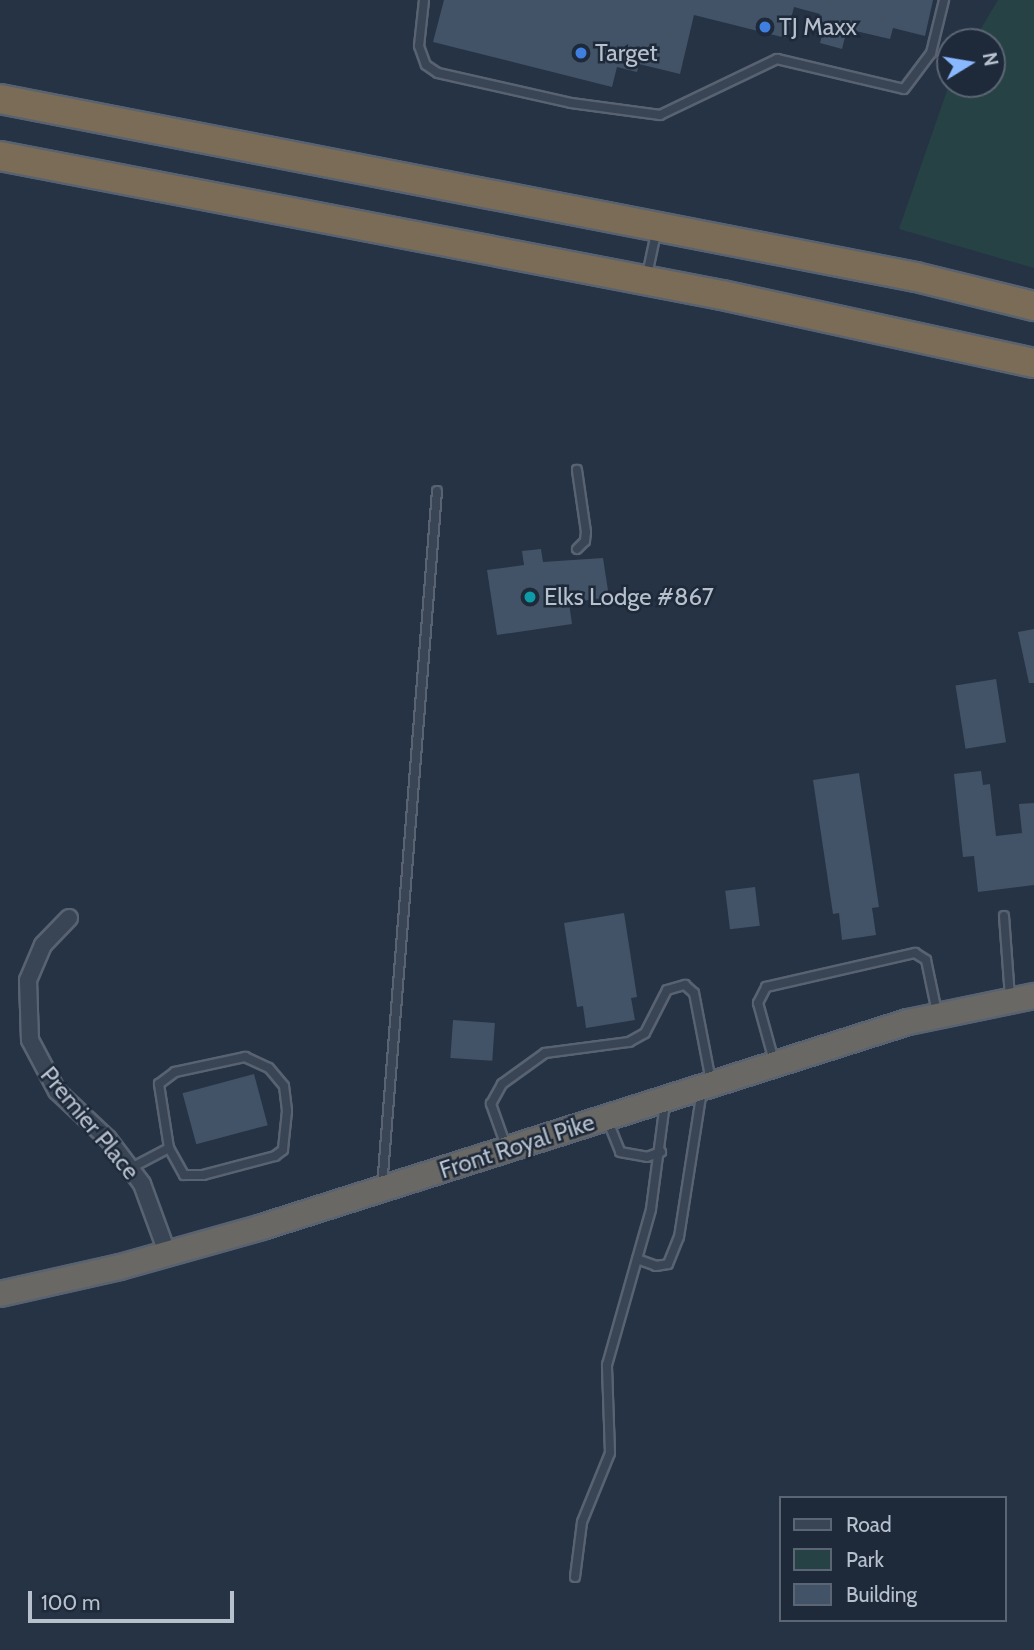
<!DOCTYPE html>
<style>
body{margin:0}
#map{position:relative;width:1034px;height:1650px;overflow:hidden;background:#253344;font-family:Cabin,sans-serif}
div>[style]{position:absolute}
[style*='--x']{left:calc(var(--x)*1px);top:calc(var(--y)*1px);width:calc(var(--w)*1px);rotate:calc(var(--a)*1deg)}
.green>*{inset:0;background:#274245}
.building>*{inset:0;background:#435367;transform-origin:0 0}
.roads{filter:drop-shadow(2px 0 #586271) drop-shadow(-2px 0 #586271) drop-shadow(0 2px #586271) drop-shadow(0 -2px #586271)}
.service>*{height:8px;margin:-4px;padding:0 4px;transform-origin:4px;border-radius:4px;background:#394554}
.minor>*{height:16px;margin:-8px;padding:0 8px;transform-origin:8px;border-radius:8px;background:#394554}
.trunk>*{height:24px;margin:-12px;padding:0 12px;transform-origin:12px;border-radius:12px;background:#696865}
.motorway>*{height:28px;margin:-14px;padding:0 14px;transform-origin:14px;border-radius:14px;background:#7a6c56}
.dots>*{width:19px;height:19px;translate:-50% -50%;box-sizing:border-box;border:4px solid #1e2939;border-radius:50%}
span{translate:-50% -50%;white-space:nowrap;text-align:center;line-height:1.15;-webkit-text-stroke:5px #1e2939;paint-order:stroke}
.poi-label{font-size:24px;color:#b7c0cd}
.left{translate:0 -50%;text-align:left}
.street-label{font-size:24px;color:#b7c0cd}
.legend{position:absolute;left:779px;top:1496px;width:228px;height:126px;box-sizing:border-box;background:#1e2939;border:2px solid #5b6574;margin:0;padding:9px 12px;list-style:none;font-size:21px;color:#b7c0cd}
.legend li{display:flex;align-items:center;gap:14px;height:35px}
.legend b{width:35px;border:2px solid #5b6574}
.north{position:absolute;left:936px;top:28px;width:70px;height:70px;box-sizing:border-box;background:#1e2939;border:2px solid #5b6574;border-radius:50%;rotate:79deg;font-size:19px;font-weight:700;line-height:28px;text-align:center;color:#b7c0cd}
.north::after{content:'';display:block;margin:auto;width:24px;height:32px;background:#8ab8ff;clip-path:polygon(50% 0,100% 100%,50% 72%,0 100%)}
.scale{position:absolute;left:28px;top:1591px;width:206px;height:32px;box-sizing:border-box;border:4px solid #b7c0cd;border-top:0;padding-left:9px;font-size:21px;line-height:24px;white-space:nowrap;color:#b7c0cd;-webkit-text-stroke:5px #1e2939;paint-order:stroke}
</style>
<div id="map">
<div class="green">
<i style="clip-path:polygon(998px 0,1034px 0,1034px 268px,899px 229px,950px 82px,992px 84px,992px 42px,973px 42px)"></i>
</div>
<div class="building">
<i style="clip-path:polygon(444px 0,933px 0,925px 36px,893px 28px,890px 39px,847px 29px,842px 49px,820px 43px,825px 24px,818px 22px,820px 14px,794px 7px,786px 38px,694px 15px,680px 74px,639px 64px,637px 72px,617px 67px,612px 87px,433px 42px)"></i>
<i style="clip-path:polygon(541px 549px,543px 562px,603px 558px,609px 597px,569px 603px,572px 624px,497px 635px,487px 570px,524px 565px,522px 551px)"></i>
<i style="clip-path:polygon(1034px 629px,1034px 683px,1029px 683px,1018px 632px)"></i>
<i style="left:996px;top:679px;width:64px;height:41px;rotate:81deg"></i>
<i style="clip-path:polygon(981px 771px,983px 785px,990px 784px,996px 836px,1022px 833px,1019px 804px,1034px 803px,1034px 885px,978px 892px,974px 856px,963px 857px,954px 774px)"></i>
<i style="clip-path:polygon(859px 773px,879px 907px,872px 908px,876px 935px,842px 940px,839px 913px,833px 914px,813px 780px)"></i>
<i style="left:755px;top:887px;width:39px;height:30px;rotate:83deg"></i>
<i style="clip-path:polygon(624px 913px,637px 997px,631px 998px,635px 1020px,586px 1028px,583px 1006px,577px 1007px,564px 923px)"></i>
<i style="left:453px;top:1020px;width:42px;height:38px;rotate:4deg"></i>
<i style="left:254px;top:1074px;width:53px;height:74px;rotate:75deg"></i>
</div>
<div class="roads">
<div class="service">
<i style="--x:424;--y:0;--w:46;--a:96.2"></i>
<i style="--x:419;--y:46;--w:20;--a:70"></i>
<i style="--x:426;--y:65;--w:14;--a:34"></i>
<i style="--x:438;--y:73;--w:136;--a:12.7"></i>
<i style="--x:571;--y:103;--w:90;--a:7.7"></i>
<i style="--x:660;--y:115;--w:130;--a:-25.6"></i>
<i style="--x:777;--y:59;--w:130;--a:13.3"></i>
<i style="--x:904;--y:89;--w:45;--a:-53.1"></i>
<i style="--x:931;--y:53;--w:55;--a:-76.2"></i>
<i style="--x:647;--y:275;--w:43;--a:-77.9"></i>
<i style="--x:577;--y:549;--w:11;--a:-45"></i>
<i style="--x:585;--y:541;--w:9;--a:-84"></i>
<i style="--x:586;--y:532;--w:63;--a:-98.3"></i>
<i style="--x:1004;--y:916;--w:81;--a:85.8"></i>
<i style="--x:245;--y:1057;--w:26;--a:25"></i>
<i style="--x:269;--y:1068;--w:23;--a:50"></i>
<i style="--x:284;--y:1086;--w:25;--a:83"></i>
<i style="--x:287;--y:1111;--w:39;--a:96"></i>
<i style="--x:283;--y:1150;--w:10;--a:143"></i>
<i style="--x:275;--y:1156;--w:74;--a:165.2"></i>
<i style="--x:203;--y:1175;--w:19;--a:180"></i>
<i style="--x:184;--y:1175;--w:31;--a:-119"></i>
<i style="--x:169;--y:1148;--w:65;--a:-98.9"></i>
<i style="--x:159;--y:1084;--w:20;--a:-37"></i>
<i style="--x:175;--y:1072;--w:72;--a:-12.1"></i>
<i style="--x:774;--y:1061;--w:60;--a:-105.4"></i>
<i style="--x:758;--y:1003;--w:18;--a:-63"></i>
<i style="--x:766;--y:987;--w:153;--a:-12.9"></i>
<i style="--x:915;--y:953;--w:13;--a:32"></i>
<i style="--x:926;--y:960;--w:53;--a:78.1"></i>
<i style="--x:607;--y:1119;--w:35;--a:68"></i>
<i style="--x:620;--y:1152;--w:27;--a:10"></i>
<i style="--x:647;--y:1157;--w:15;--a:-20"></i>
<i style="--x:506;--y:1146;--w:45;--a:-109.7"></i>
<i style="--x:491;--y:1104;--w:23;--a:-61"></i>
<i style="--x:502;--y:1084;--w:53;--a:-35.8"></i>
<i style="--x:545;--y:1053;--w:85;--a:-7.5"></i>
<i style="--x:629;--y:1042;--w:18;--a:-29"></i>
<i style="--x:645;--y:1033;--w:48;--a:-62.9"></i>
<i style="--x:667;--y:990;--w:19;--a:-16"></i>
<i style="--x:685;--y:985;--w:12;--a:42"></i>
<i style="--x:694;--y:993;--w:90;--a:79.1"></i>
<i style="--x:131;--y:1168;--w:43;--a:-27.8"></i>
<i style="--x:382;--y:1187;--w:698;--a:-85.48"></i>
<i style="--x:637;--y:1259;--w:20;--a:20"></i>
<i style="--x:656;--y:1266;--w:12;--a:-9"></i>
<i style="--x:668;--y:1264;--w:29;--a:-68"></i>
<i style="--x:679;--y:1237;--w:149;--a:-81.1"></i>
<i style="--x:575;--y:1577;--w:55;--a:-82.7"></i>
<i style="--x:582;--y:1522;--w:74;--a:-67.9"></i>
<i style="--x:610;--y:1453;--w:88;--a:-92"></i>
<i style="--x:607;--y:1365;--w:162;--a:-74.2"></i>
<i style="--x:651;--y:1209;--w:108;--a:-82.5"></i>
</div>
<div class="minor">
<i style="--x:69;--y:918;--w:37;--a:134"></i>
<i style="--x:43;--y:945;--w:38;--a:113"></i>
<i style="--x:28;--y:980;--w:60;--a:88.1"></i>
<i style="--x:30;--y:1040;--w:58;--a:62.1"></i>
<i style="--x:57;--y:1091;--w:70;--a:43.3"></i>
<i style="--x:108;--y:1139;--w:56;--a:52.9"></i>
<i style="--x:142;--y:1184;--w:76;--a:69.9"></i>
</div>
<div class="trunk">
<i style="--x:0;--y:1294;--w:123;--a:-12.7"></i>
<i style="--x:120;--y:1267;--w:148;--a:-15.7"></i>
<i style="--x:262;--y:1227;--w:678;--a:-17.61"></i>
<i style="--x:908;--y:1022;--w:129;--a:-11.7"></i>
</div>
<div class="motorway">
<i style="--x:0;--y:99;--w:933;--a:11"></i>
<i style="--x:916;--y:277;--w:122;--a:13.8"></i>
<i style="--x:0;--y:156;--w:735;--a:10.9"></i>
<i style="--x:722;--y:295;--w:319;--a:12.3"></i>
</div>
</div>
<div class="dots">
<i style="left:765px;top:27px;background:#3f7fe0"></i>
<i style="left:581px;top:53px;background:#3f7fe0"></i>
<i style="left:530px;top:597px;background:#0f9aa8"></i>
</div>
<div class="poi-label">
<span class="left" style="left:779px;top:27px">TJ Maxx</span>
<span class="left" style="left:595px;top:53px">Target</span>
<span class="left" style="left:544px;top:597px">Elks Lodge #867</span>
</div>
<div class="street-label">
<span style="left:90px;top:1123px;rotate:50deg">Premier Place</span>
<span style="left:517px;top:1146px;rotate:-18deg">Front Royal Pike</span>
</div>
<ul class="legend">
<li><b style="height:9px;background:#394554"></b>Road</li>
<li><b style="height:19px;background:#274245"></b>Park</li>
<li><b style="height:19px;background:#435367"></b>Building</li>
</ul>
<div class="north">N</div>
<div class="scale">100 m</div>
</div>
